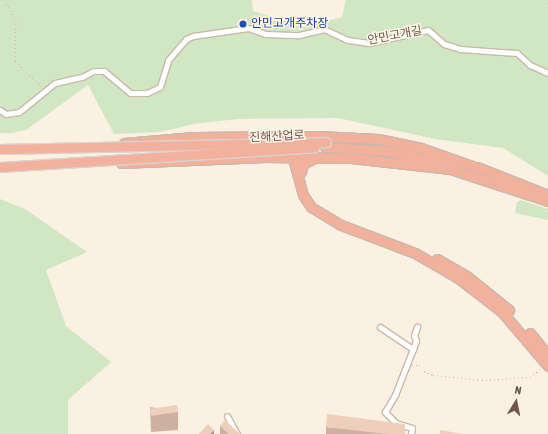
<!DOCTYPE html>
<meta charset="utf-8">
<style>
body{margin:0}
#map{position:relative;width:548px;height:434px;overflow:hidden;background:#faf1e2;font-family:"Asap Condensed","Noto Sans KR",sans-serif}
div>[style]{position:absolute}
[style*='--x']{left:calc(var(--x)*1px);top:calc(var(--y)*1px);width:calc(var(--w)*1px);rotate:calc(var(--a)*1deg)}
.green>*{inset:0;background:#d1e6c2}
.path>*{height:1px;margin-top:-0.5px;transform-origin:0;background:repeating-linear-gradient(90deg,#d2b29f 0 1px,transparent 0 4px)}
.roads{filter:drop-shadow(1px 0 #cab8aa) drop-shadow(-1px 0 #cab8aa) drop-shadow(0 1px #cab8aa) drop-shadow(0 -1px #cab8aa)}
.street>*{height:5px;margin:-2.5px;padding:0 2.5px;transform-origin:2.5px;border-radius:2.5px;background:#fff}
.highway>*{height:9px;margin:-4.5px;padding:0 4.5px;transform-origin:4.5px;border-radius:4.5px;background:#f1b19d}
.bridges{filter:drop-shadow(1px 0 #dad3d0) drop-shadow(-1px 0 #dad3d0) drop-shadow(0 1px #dad3d0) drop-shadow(0 -1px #dad3d0)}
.highway-bridge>*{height:9px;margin:-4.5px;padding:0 4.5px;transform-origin:4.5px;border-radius:4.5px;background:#f1b19d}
.wall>*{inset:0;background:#cdb2a2}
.shaded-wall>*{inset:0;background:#a79184}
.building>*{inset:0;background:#eecfbc;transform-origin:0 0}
.dots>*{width:11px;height:11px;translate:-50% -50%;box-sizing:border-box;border:2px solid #fef5e8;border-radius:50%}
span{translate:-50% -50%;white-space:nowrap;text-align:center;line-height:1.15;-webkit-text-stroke:3px #fef5e8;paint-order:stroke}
.transit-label{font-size:12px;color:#164399}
.left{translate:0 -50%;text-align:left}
.street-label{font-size:12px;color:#70574a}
.north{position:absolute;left:496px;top:382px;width:40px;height:40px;-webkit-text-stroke:3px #fef5e8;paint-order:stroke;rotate:10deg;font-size:11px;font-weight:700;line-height:16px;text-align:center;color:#70574a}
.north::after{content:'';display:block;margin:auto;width:14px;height:18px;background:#70574a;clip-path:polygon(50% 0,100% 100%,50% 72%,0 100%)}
</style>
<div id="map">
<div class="green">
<i style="clip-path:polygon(0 0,252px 0,253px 11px,304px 27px,342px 17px,346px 0,548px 0,548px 176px,503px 148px,435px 139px,338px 118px,238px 119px,193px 124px,160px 132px,114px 134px,88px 85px,26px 130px,12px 133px,0 133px)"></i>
<i style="clip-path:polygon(0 199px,25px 209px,87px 252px,46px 270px,66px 326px,111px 362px,68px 400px,68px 434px,0 434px)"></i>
<i style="clip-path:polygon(521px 200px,548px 209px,548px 220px,515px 213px,517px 202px)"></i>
</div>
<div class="path">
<i style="--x:4;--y:0;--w:23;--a:59"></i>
<i style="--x:16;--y:20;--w:41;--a:91.4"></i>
<i style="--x:15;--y:61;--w:37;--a:44"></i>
<i style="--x:547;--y:0;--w:2;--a:63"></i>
<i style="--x:412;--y:365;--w:7;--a:0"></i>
<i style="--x:419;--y:365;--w:8;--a:50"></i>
<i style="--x:424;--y:371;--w:10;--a:24"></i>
<i style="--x:433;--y:375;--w:49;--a:5.8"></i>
<i style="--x:482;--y:380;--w:48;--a:-3.6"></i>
<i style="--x:530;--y:377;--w:15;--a:-37"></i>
</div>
<div class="roads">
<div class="street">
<i style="--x:0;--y:110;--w:7;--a:34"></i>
<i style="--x:6;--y:114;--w:13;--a:-9"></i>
<i style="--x:19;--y:112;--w:46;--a:-38.9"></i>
<i style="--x:55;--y:83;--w:28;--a:-13"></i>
<i style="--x:82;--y:77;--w:13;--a:-27"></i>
<i style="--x:94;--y:71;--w:10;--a:0"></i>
<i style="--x:104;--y:71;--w:34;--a:40"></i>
<i style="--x:130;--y:93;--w:17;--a:0"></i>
<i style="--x:147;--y:93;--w:14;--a:-25"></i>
<i style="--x:160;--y:87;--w:28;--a:-73"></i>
<i style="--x:168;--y:60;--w:28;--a:-49"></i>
<i style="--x:186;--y:39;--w:8;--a:-23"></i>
<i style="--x:193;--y:36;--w:56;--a:-8.3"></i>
<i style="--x:248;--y:28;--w:18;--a:19"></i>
<i style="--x:265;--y:34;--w:34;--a:2"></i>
<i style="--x:299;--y:35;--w:26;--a:-13"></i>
<i style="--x:324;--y:29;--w:26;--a:25"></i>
<i style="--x:348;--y:40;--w:21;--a:8"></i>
<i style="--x:369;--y:43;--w:60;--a:-12.4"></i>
<i style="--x:428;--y:30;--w:21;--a:41"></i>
<i style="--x:444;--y:44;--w:17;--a:17"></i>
<i style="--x:460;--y:49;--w:57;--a:4"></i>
<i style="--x:517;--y:53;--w:18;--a:43"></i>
<i style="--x:530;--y:65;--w:20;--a:24"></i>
<i style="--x:380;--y:327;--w:40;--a:34"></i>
<i style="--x:227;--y:416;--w:21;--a:61"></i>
<i style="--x:411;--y:434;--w:6;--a:-81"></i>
<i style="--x:412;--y:428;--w:17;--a:-163"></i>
<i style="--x:396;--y:423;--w:16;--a:-135"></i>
<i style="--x:385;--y:412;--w:20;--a:-60"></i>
<i style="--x:395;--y:395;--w:58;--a:-68.7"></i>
<i style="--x:416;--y:341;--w:6;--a:-108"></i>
<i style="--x:414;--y:335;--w:9;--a:-69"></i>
</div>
<div class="highway">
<i style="--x:124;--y:143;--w:70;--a:-4.9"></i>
<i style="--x:194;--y:137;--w:124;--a:-0.5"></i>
<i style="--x:318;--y:136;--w:60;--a:2.9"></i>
<i style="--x:378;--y:139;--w:44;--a:11.8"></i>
<i style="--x:421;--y:148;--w:64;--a:19.3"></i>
<i style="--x:325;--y:147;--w:63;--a:3.6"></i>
<i style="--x:388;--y:151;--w:68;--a:11.8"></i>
<i style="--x:291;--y:151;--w:46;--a:74.7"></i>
<i style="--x:303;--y:195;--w:14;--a:56"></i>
<i style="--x:311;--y:207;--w:35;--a:31"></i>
<i style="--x:341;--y:225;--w:79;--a:20.7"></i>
<i style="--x:415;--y:253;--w:50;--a:30.2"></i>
<i style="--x:458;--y:278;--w:56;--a:37.7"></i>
<i style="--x:502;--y:312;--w:71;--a:49.6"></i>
<i style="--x:121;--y:163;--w:144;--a:-2.4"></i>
<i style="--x:265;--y:157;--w:86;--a:0.7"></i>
<i style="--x:351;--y:158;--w:100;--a:6.3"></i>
<i style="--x:450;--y:169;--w:103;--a:18.1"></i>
<i style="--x:477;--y:167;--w:76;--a:21.5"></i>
<i style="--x:301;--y:172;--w:8;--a:-76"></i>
<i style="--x:303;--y:164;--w:15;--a:-28"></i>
<i style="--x:437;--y:259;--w:36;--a:30"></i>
<i style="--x:468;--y:277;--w:53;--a:38.8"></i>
<i style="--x:530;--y:333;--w:28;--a:51"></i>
</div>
</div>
<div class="bridges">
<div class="highway-bridge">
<i style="--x:0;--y:149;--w:326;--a:-1.2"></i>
<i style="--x:0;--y:167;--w:315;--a:-3.6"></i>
</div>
</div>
<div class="wall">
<i style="clip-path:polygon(150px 407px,178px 412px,178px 430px,151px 432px)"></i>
<i style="clip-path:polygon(220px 426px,240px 434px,220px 434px)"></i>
<i style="clip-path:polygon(326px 427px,405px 434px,326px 434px)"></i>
</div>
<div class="shaded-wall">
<i style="clip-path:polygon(214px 430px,214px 434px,210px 434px)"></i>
</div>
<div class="building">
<i style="left:177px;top:405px;width:7px;height:27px;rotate:82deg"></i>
<i style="clip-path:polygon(327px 414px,405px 424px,405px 434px,386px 434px,326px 427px)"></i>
<i style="clip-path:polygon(225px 420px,240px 434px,229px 434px,220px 426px)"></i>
<i style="clip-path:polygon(208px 424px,214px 430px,210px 434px,199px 434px)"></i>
<i style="clip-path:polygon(440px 430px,463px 434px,440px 434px)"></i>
</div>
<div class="dots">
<i style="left:243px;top:24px;background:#1a4fb4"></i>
</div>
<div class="transit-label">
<span class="left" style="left:251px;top:24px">안민고개주차장</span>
</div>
<div class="street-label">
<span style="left:395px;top:36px;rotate:-11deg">안민고개길</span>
<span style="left:277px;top:137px;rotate:-3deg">진해산업로</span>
</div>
<div class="north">N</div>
</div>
